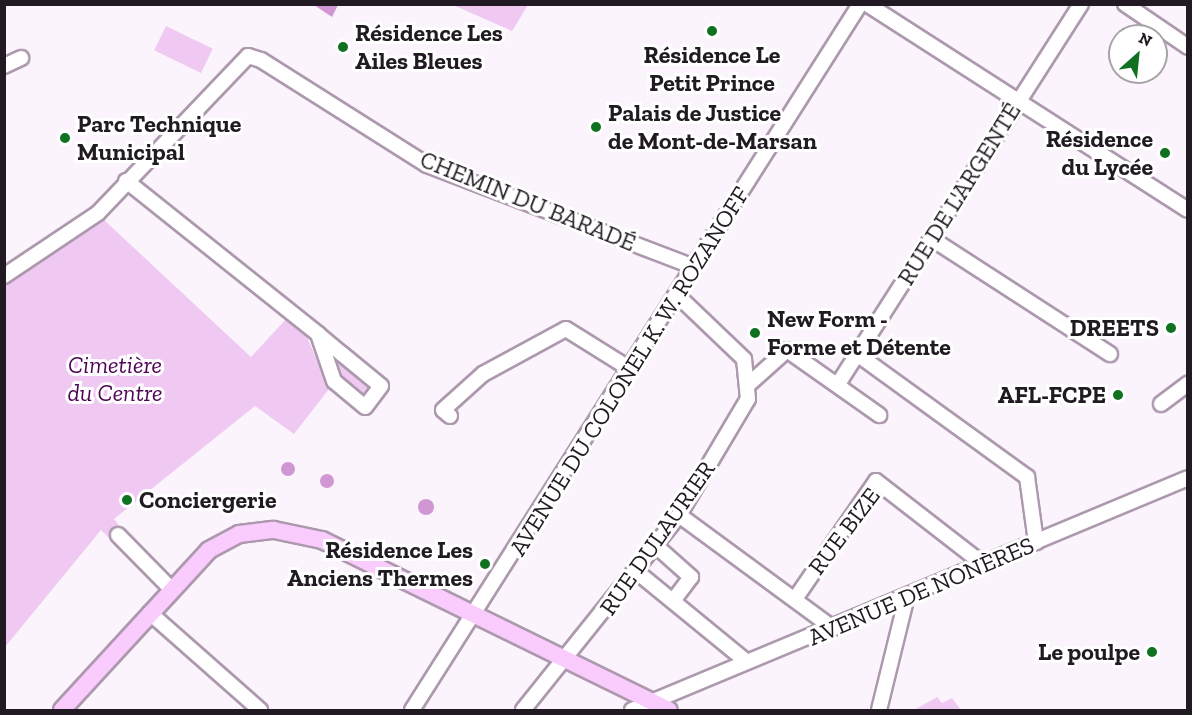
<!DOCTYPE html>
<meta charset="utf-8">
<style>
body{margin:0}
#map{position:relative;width:1192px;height:715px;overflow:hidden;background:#fcf4fd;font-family:"Zilla Slab",serif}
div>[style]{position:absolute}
.green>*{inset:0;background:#f0c9f2;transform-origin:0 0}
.water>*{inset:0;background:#d196d4}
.round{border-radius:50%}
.roads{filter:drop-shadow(2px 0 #ad99ae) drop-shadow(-2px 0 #ad99ae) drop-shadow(0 2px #ad99ae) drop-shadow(0 -2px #ad99ae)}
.minor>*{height:14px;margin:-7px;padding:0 7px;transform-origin:7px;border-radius:7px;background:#fff}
.major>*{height:16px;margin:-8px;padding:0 8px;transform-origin:8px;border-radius:8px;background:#facbfd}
.dots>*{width:16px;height:16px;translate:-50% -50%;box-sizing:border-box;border:3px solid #fff;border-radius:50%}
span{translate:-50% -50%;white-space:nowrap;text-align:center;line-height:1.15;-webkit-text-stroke:6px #fff;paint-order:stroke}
.poi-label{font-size:24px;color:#221a22;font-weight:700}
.left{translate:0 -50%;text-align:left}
.right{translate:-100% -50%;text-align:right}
.street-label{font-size:24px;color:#221a22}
.park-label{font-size:24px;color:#4f0354;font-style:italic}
.frame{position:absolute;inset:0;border:6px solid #221a22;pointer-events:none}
.north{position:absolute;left:1108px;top:24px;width:60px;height:60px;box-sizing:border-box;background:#fff;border:2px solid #a7a3a7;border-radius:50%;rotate:27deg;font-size:16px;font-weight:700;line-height:24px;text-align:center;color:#221a22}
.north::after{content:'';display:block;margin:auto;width:21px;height:27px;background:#107120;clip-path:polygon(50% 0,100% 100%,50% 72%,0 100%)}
</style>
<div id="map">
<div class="green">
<i style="clip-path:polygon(453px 5px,528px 5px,512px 31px)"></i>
<i style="left:166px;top:26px;width:52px;height:27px;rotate:26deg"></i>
<i style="clip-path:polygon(103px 219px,251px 357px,287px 318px,305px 332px,329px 389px,294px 434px,255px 406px,114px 519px,123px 530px,112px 541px,101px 530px,5px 647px,5px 284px)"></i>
<i style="clip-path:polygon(327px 348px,374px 385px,363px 399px,336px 379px)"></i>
<i style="clip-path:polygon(937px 697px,942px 703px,952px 698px,961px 710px,914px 710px)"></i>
</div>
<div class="water">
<i style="clip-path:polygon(314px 5px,336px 4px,338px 5px,332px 17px)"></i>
<i class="round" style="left:281px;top:462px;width:14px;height:14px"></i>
<i class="round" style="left:320px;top:474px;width:14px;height:14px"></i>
<i class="round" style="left:418px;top:499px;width:16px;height:16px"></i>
</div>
<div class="roads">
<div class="minor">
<i style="left:867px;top:4px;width:381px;rotate:32.7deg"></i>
<i style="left:1125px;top:4px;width:76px;rotate:34.3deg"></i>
<i style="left:4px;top:66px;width:19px;rotate:-25deg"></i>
<i style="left:126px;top:181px;width:10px;rotate:37deg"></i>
<i style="left:134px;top:187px;width:236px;rotate:38.6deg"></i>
<i style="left:318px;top:334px;width:31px;rotate:40deg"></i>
<i style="left:342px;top:354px;width:50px;rotate:39.4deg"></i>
<i style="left:381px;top:386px;width:26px;rotate:127deg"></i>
<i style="left:365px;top:407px;width:40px;rotate:-140deg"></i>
<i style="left:334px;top:381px;width:50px;rotate:-108.8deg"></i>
<i style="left:932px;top:239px;width:212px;rotate:32.9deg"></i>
<i style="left:4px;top:276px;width:113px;rotate:-33.8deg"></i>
<i style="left:98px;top:213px;width:217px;rotate:-46.3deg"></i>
<i style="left:248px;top:56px;width:14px;rotate:17deg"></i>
<i style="left:261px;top:60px;width:196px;rotate:32.3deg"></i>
<i style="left:427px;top:165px;width:286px;rotate:20.9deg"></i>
<i style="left:857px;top:354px;width:210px;rotate:35.9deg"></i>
<i style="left:1027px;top:477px;width:66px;rotate:82.1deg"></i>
<i style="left:749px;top:384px;width:51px;rotate:-41.8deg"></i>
<i style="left:787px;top:350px;width:113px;rotate:35.2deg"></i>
<i style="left:838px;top:384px;width:451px;rotate:-57.4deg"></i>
<i style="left:1161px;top:404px;width:34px;rotate:-37deg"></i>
<i style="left:450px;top:416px;width:9px;rotate:-139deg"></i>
<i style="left:443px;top:410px;width:54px;rotate:-42deg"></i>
<i style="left:483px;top:374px;width:94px;rotate:-28.5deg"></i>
<i style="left:566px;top:329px;width:75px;rotate:32deg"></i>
<i style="left:679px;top:515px;width:191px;rotate:36.3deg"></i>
<i style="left:118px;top:535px;width:76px;rotate:45.5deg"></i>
<i style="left:656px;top:546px;width:47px;rotate:41.5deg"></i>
<i style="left:691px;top:577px;width:30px;rotate:127deg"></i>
<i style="left:637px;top:572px;width:142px;rotate:39.3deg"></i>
<i style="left:795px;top:599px;width:143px;rotate:-55.5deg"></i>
<i style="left:876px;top:481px;width:135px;rotate:37.8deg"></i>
<i style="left:150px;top:613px;width:147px;rotate:41.4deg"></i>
<i style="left:412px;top:710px;width:836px;rotate:-57.6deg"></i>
<i style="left:523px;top:710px;width:250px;rotate:-51.3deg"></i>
<i style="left:679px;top:515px;width:135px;rotate:-59.3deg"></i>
<i style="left:748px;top:399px;width:40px;rotate:-95.7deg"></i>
<i style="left:744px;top:359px;width:93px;rotate:-136.3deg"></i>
<i style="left:632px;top:710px;width:602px;rotate:-22.65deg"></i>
<i style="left:879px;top:710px;width:117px;rotate:-76.2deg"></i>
</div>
<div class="major">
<i style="left:62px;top:710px;width:217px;rotate:-47.4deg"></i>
<i style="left:209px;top:550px;width:34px;rotate:-28deg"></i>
<i style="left:239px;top:534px;width:35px;rotate:-7deg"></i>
<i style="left:274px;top:530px;width:49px;rotate:11.8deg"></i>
<i style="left:322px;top:540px;width:386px;rotate:26.1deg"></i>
</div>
</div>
<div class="dots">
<i style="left:712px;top:31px;background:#107120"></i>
<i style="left:343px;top:47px;background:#107120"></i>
<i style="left:596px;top:127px;background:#107120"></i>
<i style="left:65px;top:138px;background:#107120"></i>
<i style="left:1165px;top:153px;background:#107120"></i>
<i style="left:1171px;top:328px;background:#107120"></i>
<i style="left:755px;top:333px;background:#107120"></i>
<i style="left:1118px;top:395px;background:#107120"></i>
<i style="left:127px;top:500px;background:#107120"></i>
<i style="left:485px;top:564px;background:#107120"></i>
<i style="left:1152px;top:652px;background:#107120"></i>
</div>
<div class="poi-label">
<span class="left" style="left:355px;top:47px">Résidence Les<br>Ailes Bleues</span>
<span style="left:712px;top:69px">Résidence Le<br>Petit Prince</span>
<span class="left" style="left:608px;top:127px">Palais de Justice<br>de Mont-de-Marsan</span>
<span class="left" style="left:77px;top:138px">Parc Technique<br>Municipal</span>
<span class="right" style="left:1153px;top:153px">Résidence<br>du Lycée</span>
<span class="left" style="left:767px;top:333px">New Form -<br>Forme et Détente</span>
<span class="right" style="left:1159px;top:328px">DREETS</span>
<span class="right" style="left:1106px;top:395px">AFL-FCPE</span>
<span class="left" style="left:139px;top:500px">Conciergerie</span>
<span class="right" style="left:473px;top:564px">Résidence Les<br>Anciens Thermes</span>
<span class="right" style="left:1140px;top:652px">Le poulpe</span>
</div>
<div class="street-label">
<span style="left:959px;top:194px;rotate:-58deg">RUE DE L'ARGENTÉ</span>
<span style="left:528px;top:201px;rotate:22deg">CHEMIN DU BARADÉ</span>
<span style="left:629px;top:371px;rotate:-58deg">AVENUE DU COLONEL K. W. ROZANOFF</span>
<span style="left:844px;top:531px;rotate:-53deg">RUE BIZE</span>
<span style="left:657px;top:538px;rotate:-55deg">RUE DULAURIER</span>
<span style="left:921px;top:591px;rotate:-23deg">AVENUE DE NONÈRES</span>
</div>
<div class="park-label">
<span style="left:115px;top:379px">Cimetière<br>du Centre</span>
</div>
<div class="frame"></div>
<div class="north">N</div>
</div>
